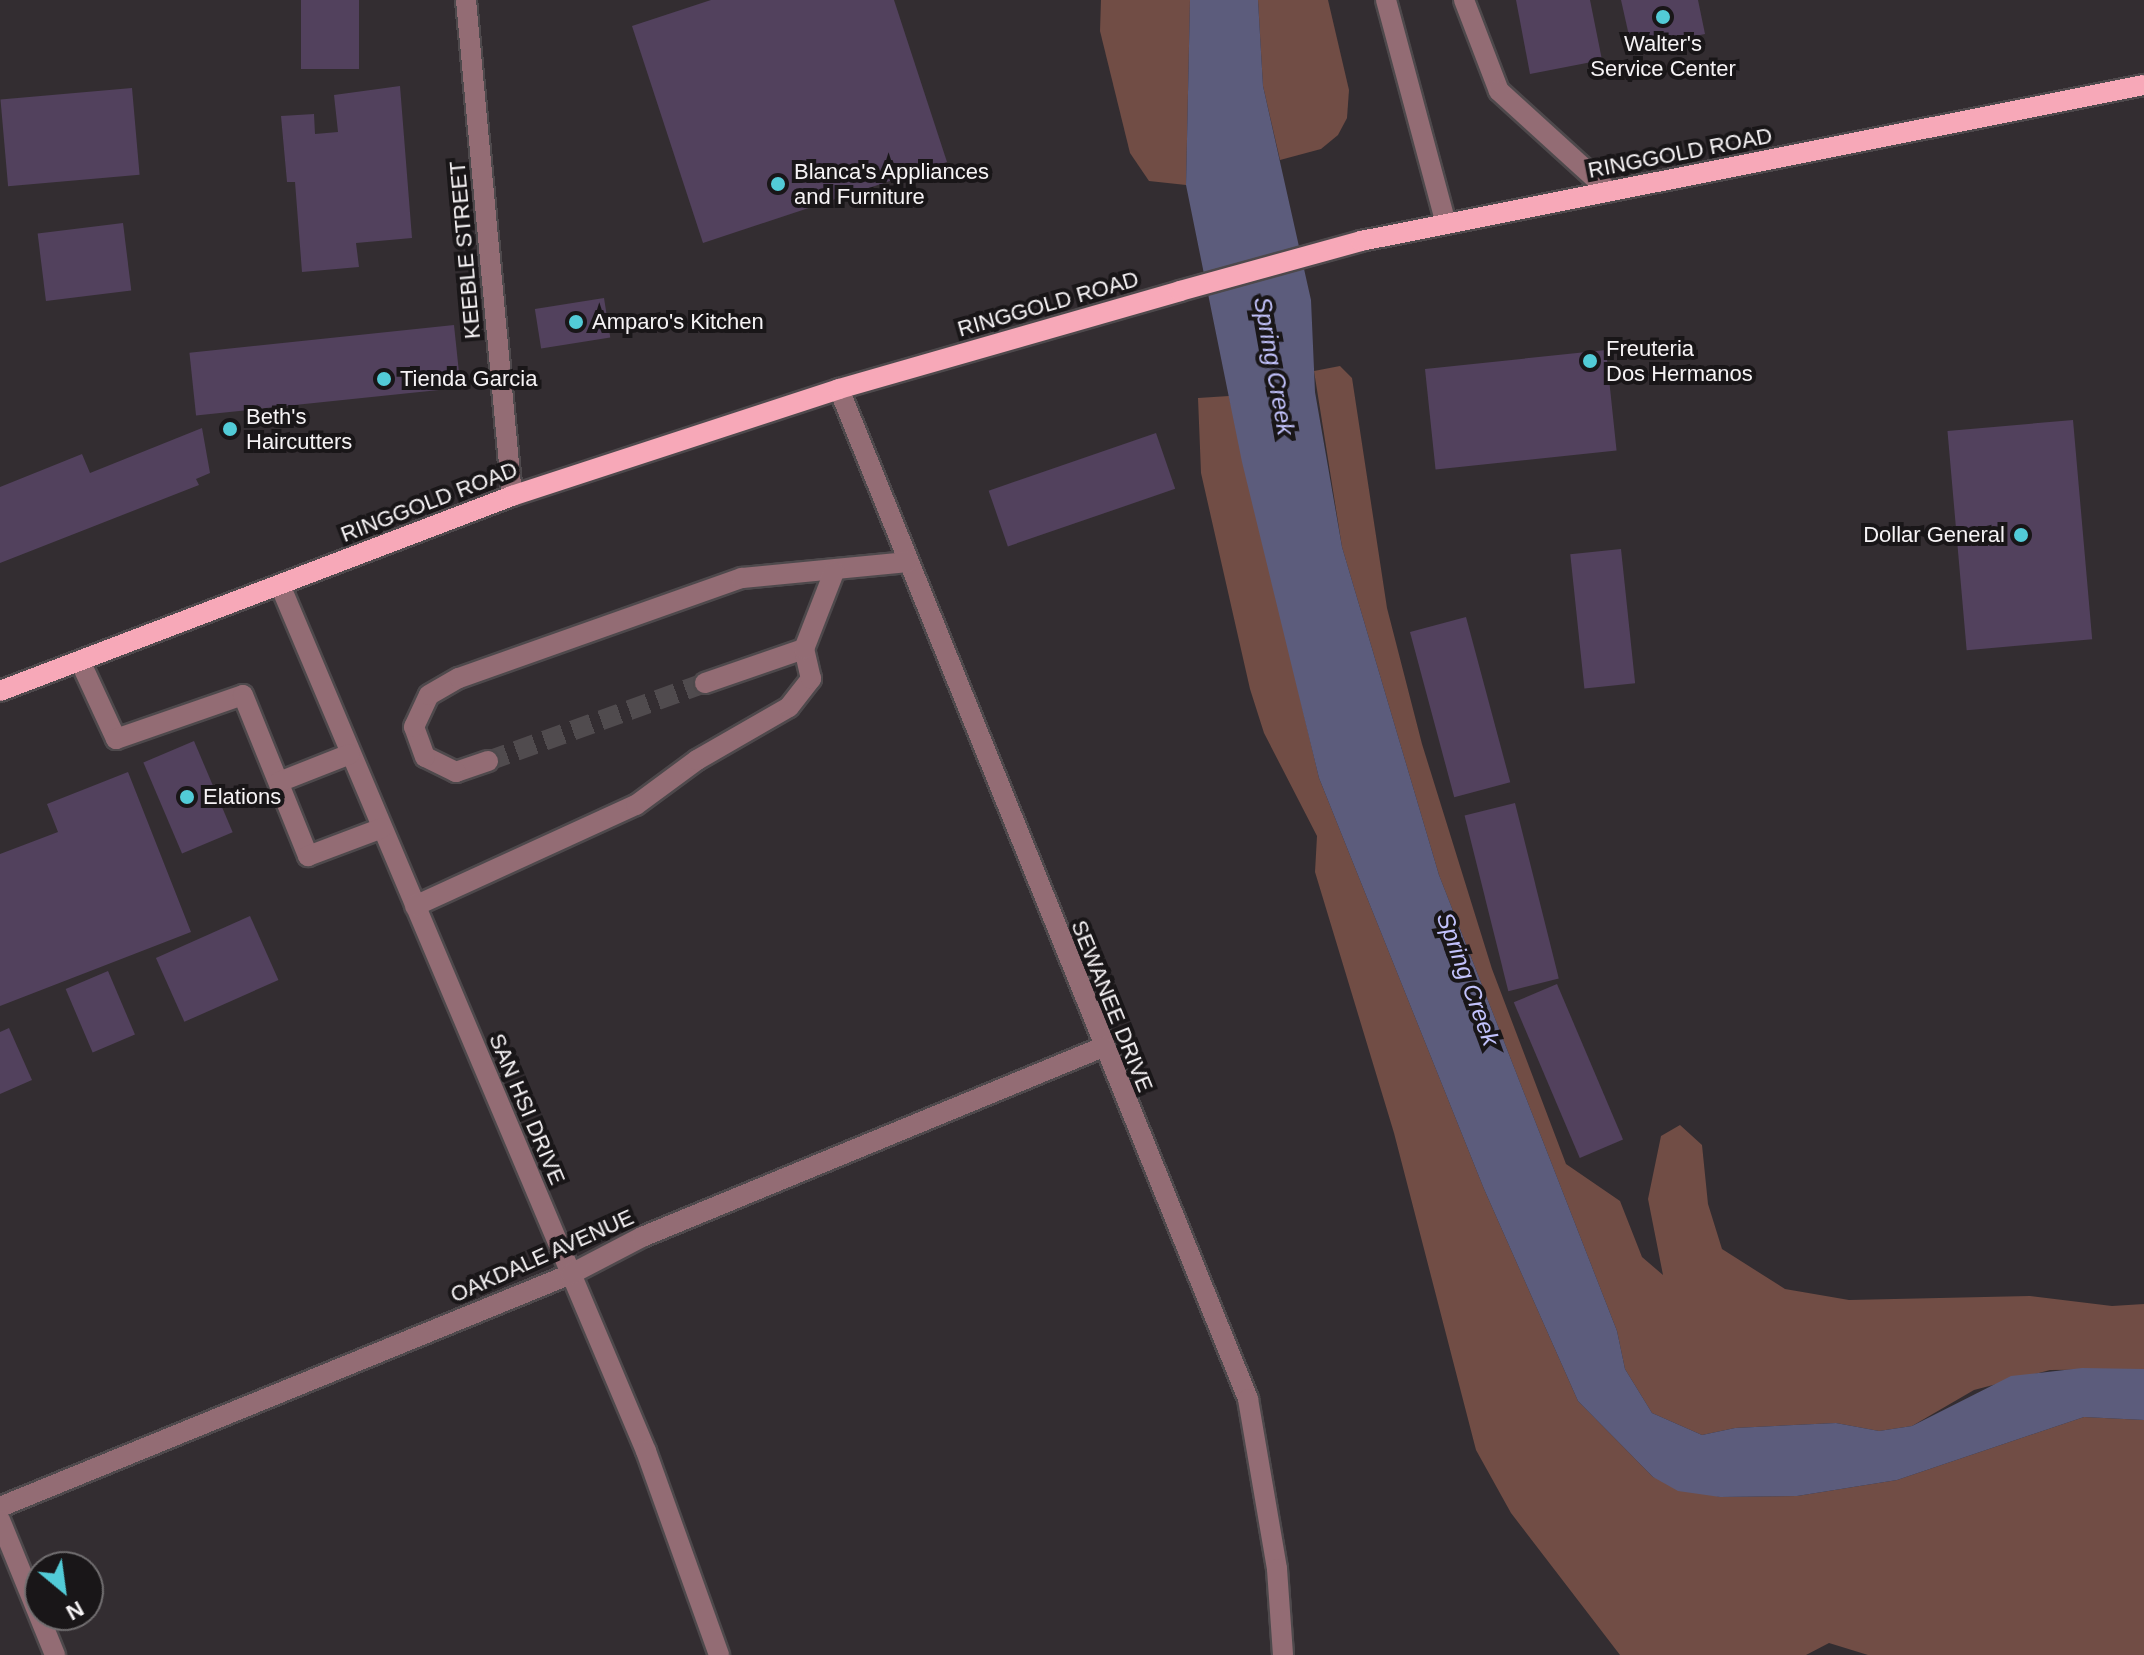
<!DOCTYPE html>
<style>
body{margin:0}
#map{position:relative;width:2144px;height:1655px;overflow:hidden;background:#332d31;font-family:Helvetica,sans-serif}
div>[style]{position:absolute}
.forest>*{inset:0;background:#714d45}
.water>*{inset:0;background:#5c5c7c}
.building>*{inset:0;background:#52415d;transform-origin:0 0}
.minor-tunnel>*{height:20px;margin-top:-10px;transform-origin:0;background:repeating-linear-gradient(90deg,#504b4e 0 20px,transparent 0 30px)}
.roads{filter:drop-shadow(2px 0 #4e494c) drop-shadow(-2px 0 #4e494c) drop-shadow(0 2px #4e494c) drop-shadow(0 -2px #4e494c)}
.minor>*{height:20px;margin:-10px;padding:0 10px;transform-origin:10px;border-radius:10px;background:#936c74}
.major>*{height:20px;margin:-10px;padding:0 10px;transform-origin:10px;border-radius:10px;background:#f7a8b8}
.dots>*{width:22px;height:22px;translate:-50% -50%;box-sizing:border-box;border:4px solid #191618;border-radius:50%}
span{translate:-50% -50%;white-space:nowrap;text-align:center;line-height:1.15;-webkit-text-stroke:8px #191618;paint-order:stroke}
.poi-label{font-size:22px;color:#f6f3f5}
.left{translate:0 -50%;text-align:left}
.right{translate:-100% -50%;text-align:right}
.street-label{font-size:22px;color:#f6f3f5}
.water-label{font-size:24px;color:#c2c2fc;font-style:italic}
.north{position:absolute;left:24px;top:1551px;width:80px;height:80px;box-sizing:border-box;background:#191618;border:2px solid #716e70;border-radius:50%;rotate:151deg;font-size:22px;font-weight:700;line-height:32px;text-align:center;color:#f6f3f5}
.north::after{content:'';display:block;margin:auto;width:28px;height:36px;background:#52cbd7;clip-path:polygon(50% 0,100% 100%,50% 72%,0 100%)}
</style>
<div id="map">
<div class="forest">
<i style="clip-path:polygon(1101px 0,1190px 0,1186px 185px,1149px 181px,1130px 153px,1100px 31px)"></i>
<i style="clip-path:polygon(1258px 0,1328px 0,1349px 90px,1347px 118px,1338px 135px,1321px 149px,1280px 160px,1263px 86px)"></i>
<i style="clip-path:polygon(1340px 366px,1352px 378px,1387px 608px,1422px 744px,1492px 969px,1566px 1164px,1620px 1201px,1642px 1257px,1663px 1275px,1648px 1199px,1661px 1136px,1680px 1125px,1702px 1145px,1708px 1204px,1722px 1249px,1785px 1289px,1849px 1300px,2030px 1296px,2112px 1306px,2144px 1304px,2144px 1369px,2050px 1370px,1974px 1390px,1912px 1426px,1879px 1431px,1836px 1423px,1735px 1428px,1702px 1435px,1652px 1413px,1625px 1369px,1617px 1331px,1439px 875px,1342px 547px,1314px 371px)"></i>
<i style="clip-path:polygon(1229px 396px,1319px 778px,1484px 1189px,1578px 1401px,1653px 1477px,1720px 1497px,1797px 1496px,1897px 1480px,2084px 1417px,2144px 1420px,2144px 1655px,1868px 1655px,1829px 1643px,1806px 1655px,1620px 1655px,1511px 1513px,1476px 1450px,1394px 1133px,1315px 872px,1317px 836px,1264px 733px,1250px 689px,1201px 473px,1198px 398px)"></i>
</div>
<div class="water">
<i style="clip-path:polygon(1190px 0,1258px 0,1263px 86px,1311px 300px,1315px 392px,1342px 547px,1439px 875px,1617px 1331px,1625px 1369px,1652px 1413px,1702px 1435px,1735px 1428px,1836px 1423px,1879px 1431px,1912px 1426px,2011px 1376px,2082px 1368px,2144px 1369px,2144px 1420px,2084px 1417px,1897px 1480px,1797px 1496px,1720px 1497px,1678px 1491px,1653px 1477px,1578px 1401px,1484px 1189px,1319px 778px,1242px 462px,1186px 185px)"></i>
</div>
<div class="building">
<i style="left:301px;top:0;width:58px;height:69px"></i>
<i style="clip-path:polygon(711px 0,894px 0,947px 162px,703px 243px,632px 26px)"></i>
<i style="clip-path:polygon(1516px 0,1590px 0,1602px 60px,1530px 74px)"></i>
<i style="clip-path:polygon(1621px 0,1698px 0,1705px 34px,1632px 49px)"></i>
<i style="clip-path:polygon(400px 86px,412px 238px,356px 243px,359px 267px,302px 272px,295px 182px,287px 182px,281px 116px,314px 114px,315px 134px,338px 132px,334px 95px)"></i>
<i style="left:132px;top:88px;width:87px;height:132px;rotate:85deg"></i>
<i style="left:123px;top:223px;width:68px;height:86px;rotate:83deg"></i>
<i style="left:604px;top:298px;width:40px;height:70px;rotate:81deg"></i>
<i style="left:454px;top:325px;width:63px;height:266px;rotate:84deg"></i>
<i style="left:1606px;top:350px;width:101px;height:182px;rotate:84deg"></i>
<i style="left:2073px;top:420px;width:220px;height:126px;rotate:85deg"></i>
<i style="clip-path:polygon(202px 428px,210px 473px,196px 479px,199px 485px,0 563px,0 487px,82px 454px,90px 473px)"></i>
<i style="left:1156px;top:433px;width:59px;height:177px;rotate:71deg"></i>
<i style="left:1621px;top:549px;width:135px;height:51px;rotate:84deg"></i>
<i style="left:1466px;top:617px;width:171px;height:58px;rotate:75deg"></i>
<i style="left:194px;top:741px;width:99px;height:55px;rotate:67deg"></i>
<i style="clip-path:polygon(128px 772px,191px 932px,0 1006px,0 854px,58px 832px,47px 804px)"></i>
<i style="left:1515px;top:803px;width:181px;height:52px;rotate:76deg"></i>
<i style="left:250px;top:916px;width:70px;height:103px;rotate:66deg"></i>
<i style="left:108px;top:971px;width:69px;height:46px;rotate:67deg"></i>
<i style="left:1557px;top:984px;width:169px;height:47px;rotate:67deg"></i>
<i style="clip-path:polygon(9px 1028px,32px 1080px,0 1094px,0 1032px)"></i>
</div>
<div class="minor-tunnel">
<i style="left:488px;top:761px;width:231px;rotate:-19.8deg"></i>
</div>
<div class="roads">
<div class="minor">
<i style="left:466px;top:0;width:498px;rotate:84.7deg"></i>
<i style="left:1386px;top:0;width:232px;rotate:75deg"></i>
<i style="left:1464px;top:0;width:97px;rotate:69deg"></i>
<i style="left:1499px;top:91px;width:149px;rotate:42.3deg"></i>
<i style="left:839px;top:389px;width:1090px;rotate:67.95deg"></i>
<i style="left:1248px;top:1399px;width:172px;rotate:80.3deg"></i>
<i style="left:1277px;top:1569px;width:86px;rotate:86deg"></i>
<i style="left:280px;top:585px;width:940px;rotate:67.09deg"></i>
<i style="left:646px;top:1451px;width:217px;rotate:70.3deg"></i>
<i style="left:80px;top:661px;width:86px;rotate:65.2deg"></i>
<i style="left:116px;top:739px;width:134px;rotate:-19.1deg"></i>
<i style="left:243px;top:695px;width:174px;rotate:68deg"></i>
<i style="left:308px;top:856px;width:79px;rotate:-20.7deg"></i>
<i style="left:705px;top:683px;width:105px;rotate:-19deg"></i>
<i style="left:488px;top:761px;width:34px;rotate:161deg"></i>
<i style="left:456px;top:772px;width:34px;rotate:-154deg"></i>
<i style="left:425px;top:757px;width:32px;rotate:-110deg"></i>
<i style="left:414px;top:727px;width:35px;rotate:-65deg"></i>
<i style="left:429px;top:695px;width:34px;rotate:-30deg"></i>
<i style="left:459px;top:678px;width:300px;rotate:-19.5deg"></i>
<i style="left:742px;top:578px;width:167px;rotate:-5.5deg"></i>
<i style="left:279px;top:782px;width:76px;rotate:-21.5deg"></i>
<i style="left:415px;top:906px;width:243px;rotate:-24.6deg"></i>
<i style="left:636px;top:805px;width:76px;rotate:-36.4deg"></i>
<i style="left:697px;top:760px;width:106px;rotate:-29.9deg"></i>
<i style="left:789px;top:707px;width:36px;rotate:-52deg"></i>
<i style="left:811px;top:679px;width:31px;rotate:-103deg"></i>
<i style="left:804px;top:649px;width:83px;rotate:-68.7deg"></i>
<i style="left:0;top:1507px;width:617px;rotate:-22.2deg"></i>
<i style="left:571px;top:1274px;width:80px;rotate:-27.5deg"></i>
<i style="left:642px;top:1237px;width:499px;rotate:-22.4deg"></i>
<i style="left:0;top:1520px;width:146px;rotate:67.8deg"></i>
</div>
<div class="major">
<i style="left:0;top:691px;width:548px;rotate:-20.85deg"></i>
<i style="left:512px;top:496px;width:344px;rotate:-18.1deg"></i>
<i style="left:839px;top:389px;width:355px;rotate:-16deg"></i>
<i style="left:1180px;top:291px;width:188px;rotate:-15.4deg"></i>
<i style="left:1361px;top:241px;width:798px;rotate:-11.27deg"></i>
</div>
</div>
<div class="dots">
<i style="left:1663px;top:17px;background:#52cbd7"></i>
<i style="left:778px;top:184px;background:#52cbd7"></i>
<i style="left:576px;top:322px;background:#52cbd7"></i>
<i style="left:1590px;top:361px;background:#52cbd7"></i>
<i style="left:384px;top:379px;background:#52cbd7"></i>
<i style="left:230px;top:429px;background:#52cbd7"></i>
<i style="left:2021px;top:535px;background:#52cbd7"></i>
<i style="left:187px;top:797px;background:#52cbd7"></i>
</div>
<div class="poi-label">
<span style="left:1663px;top:56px">Walter's<br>Service Center</span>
<span class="left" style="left:794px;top:184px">Blanca's Appliances<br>and Furniture</span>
<span class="left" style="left:592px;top:322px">Amparo's Kitchen</span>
<span class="left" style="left:1606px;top:361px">Freuteria<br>Dos Hermanos</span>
<span class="left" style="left:400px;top:379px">Tienda Garcia</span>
<span class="left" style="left:246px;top:429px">Beth's<br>Haircutters</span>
<span class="right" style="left:2005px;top:535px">Dollar General</span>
<span class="left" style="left:203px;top:797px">Elations</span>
</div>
<div class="street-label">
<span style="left:1680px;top:153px;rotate:-11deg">RINGGOLD ROAD</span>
<span style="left:465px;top:250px;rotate:-95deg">KEEBLE STREET</span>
<span style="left:1048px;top:304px;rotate:-16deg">RINGGOLD ROAD</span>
<span style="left:429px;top:502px;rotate:-21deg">RINGGOLD ROAD</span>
<span style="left:1112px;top:1006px;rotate:68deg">SEWANEE DRIVE</span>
<span style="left:527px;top:1109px;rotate:67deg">SAN HSI DRIVE</span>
<span style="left:542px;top:1256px;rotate:-24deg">OAKDALE AVENUE</span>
</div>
<div class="water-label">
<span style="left:1274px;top:366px;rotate:80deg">Spring Creek</span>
<span style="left:1468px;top:979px;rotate:70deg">Spring Creek</span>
</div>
<div class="north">N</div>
</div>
